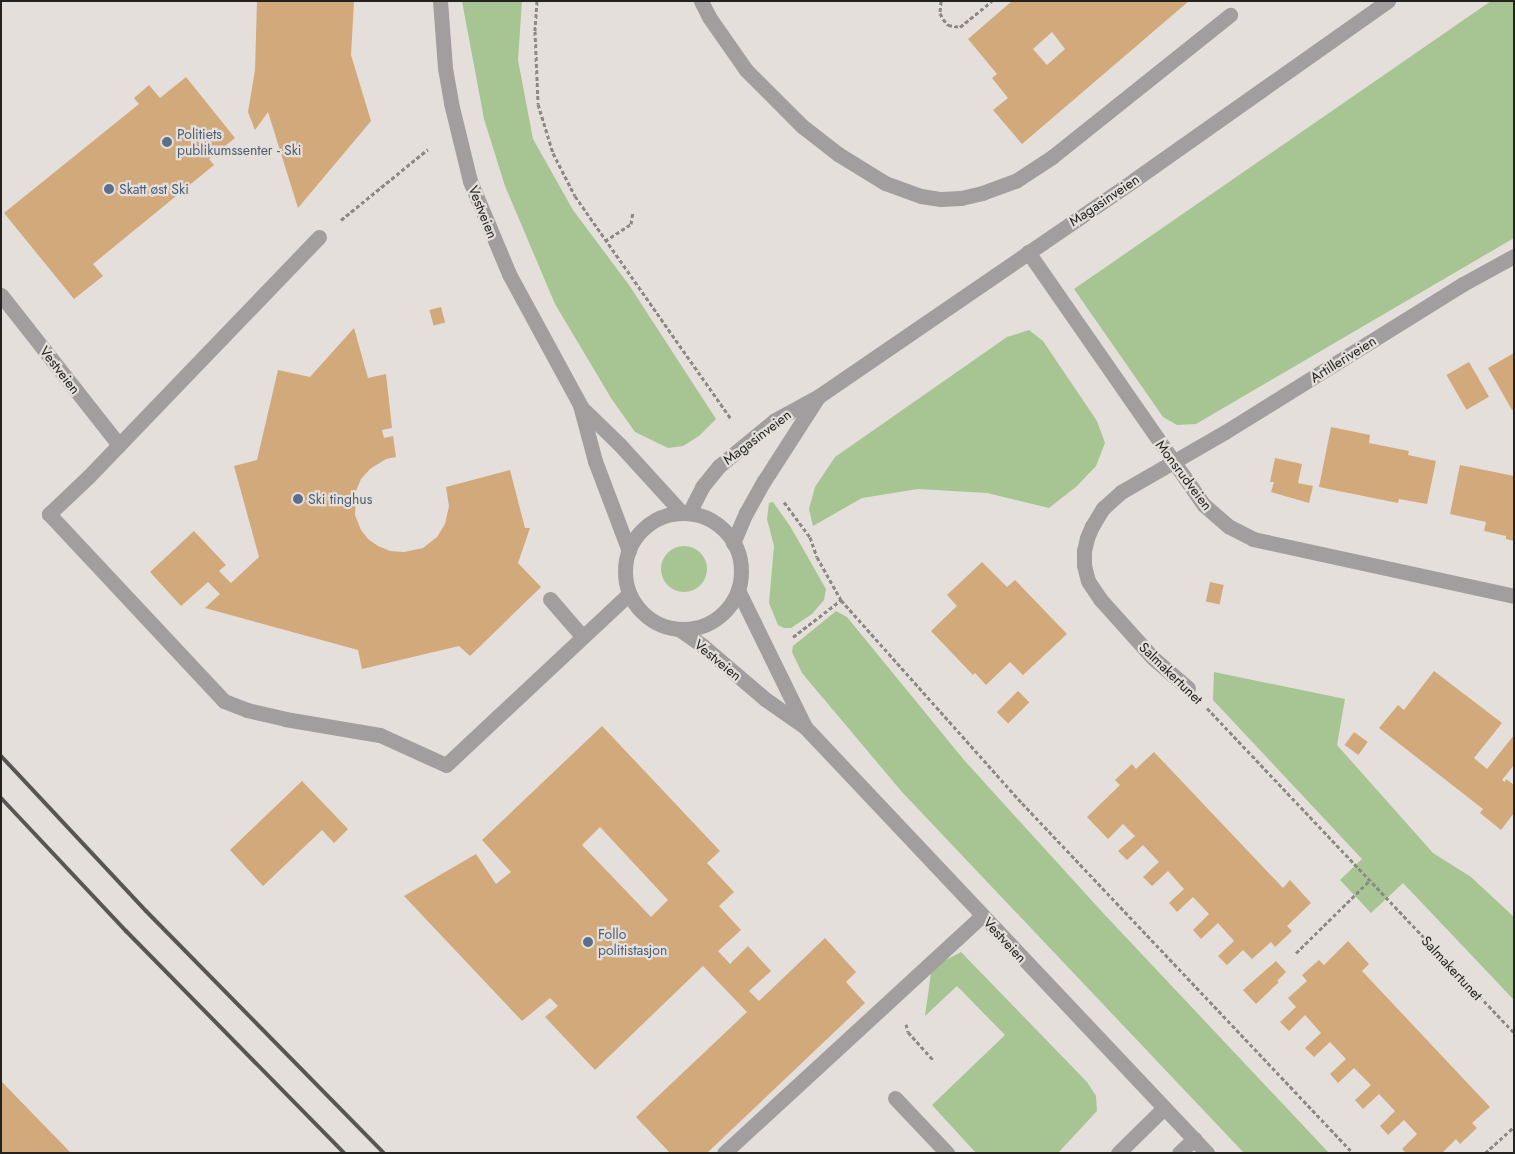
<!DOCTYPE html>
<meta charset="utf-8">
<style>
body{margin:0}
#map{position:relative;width:1515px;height:1154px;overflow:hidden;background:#e4dfda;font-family:Jost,sans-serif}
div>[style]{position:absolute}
.green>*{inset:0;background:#a7c592}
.round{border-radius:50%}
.building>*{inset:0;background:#d2a97a;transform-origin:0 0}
.path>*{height:3px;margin-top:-1.5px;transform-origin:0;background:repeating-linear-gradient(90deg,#8c8985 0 4px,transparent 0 6.5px)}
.service>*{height:15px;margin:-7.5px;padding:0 7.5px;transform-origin:7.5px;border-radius:7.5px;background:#a29e9f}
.minor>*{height:15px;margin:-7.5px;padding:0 7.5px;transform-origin:7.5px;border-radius:7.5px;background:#a29e9f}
.tertiary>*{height:15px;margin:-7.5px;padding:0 7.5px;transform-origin:7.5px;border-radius:7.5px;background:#a29e9f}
.tertiary>.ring{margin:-7.5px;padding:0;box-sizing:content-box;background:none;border:15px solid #a29e9f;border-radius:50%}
.rail>*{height:4px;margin:-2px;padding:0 2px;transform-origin:2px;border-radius:2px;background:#585653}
.dots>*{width:14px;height:14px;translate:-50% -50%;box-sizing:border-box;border:2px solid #e4dfda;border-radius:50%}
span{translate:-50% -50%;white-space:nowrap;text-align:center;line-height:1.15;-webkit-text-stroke:4.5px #e4dfda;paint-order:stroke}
.service-label{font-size:14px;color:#4e5e75}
.left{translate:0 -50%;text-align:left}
.street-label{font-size:14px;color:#232220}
.frame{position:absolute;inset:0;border:2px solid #232220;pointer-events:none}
</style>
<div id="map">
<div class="green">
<i style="clip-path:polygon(462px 1px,522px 1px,518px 60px,533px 139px,573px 210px,629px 285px,716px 419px,699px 436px,683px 446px,668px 448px,635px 432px,611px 398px,555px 304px,505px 186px,484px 119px)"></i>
<i style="clip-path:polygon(1491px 1px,1514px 1px,1514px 238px,1196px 424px,1177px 425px,1163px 417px,1074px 289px)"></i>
<i style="clip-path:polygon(1029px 330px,1043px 341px,1097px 421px,1105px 443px,1096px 466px,1077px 486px,1049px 508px,987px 493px,918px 489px,862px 498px,813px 526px,809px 509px,815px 487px,835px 457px,1007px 337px)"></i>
<i style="clip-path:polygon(773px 502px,790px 526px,826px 589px,824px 600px,812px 614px,791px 628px,784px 628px,778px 625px,769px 603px,774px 546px,767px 519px,769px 503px)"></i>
<i class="round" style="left:661px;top:546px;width:46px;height:46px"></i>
<i style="clip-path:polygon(836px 611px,847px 617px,964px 760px,1104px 914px,1329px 1153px,1244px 1153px,902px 792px,802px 673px,792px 652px,793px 646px)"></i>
<i style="clip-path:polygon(1214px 672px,1345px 699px,1337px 745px,1433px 853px,1471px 877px,1514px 917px,1514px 1000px,1403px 883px,1371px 913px,1340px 880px,1362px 859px,1213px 700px)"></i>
<i style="clip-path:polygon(961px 952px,1087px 1082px,1096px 1096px,1097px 1111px,1058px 1153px,976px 1153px,932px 1105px,1005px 1035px,957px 986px,925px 1016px,931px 973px,944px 961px)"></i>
</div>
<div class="building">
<i style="clip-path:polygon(257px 1px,354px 1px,351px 55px,371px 121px,298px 208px,268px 112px,255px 130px,248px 112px,255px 70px)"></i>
<i style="clip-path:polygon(evenodd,1012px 1px,1189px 1px,1022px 144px,993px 110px,1008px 98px,992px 78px,997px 74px,968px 39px,1012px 1px,1052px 32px,1065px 49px,1047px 65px,1033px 49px,1052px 32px)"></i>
<i style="clip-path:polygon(186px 77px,235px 138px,209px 159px,214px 165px,93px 264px,103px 276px,74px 299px,4px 213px,139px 104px,134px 98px,149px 85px,160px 98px)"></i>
<i style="left:441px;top:307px;width:16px;height:12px;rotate:75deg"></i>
<i style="clip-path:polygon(354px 328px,368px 378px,386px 374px,392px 428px,382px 430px,384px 438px,393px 436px,396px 457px,386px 459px,370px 469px,361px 479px,356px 491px,355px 515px,361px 530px,368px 539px,378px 546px,390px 551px,404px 552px,423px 548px,437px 537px,445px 524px,449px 506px,446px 487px,510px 470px,525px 528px,530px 528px,518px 563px,541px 587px,470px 656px,459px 646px,362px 669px,358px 650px,205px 608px,220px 594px,208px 582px,181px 606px,150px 572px,194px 531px,226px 565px,219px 571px,231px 583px,259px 557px,234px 466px,257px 460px,278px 370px,310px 377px)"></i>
<i style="clip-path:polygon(1514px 353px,1514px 409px,1512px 410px,1488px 368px)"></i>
<i style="left:1469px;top:362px;width:40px;height:26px;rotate:60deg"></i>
<i style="clip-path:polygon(1331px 427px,1370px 435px,1369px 443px,1409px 451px,1408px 455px,1436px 461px,1427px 504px,1399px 499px,1398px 503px,1319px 487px)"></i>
<i style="clip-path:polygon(1275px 458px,1302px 464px,1298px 483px,1313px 486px,1309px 503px,1271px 492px,1274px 482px,1270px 482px)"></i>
<i style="clip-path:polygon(1460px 465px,1514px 476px,1514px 541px,1506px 539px,1506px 536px,1484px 531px,1486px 522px,1450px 514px)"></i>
<i style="clip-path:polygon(982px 562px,1007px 587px,1015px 580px,1067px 634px,1023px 675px,1010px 662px,986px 685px,975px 673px,973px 675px,931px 631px,957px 606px,947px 595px)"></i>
<i style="left:1210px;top:582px;width:14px;height:20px;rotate:12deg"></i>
<i style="clip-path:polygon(1434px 671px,1502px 723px,1474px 758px,1487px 769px,1514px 735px,1514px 765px,1502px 780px,1505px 782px,1506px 779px,1514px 785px,1514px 813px,1501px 830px,1480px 813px,1483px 809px,1379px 728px,1398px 705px,1404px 710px)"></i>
<i style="left:1018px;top:691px;width:16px;height:30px;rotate:45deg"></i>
<i style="clip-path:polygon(evenodd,602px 726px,720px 851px,707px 863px,734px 892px,719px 906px,741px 930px,718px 951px,730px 964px,748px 946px,771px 971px,749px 991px,759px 1001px,825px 938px,856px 972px,846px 982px,865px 1003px,707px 1153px,670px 1153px,636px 1117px,747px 1012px,703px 966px,595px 1070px,545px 1017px,558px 1006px,550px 998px,522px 1021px,404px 896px,476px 854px,496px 884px,511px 872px,482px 840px,602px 726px,600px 827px,668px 900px,651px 917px,582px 845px,600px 827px)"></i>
<i style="left:1354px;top:732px;width:17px;height:16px;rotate:36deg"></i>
<i style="clip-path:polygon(1154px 752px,1283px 888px,1290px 880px,1311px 903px,1287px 926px,1292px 931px,1275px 947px,1271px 942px,1252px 959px,1243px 950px,1227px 965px,1218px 956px,1234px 941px,1218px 923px,1201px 939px,1193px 930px,1209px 914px,1193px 897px,1177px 912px,1169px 903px,1184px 889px,1168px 871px,1152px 886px,1143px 877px,1159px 862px,1143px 845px,1127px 860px,1118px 851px,1135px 836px,1123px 824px,1108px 839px,1087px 817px,1120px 785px,1115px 780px,1132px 764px,1136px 769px)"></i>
<i style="clip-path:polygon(302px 781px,348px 829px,334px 843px,322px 830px,263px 886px,230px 850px)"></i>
<i style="clip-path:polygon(1348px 941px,1369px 964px,1362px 971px,1490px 1107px,1472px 1123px,1477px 1128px,1460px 1144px,1456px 1139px,1442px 1153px,1406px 1153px,1402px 1149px,1417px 1134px,1404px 1120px,1388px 1135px,1380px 1126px,1395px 1111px,1379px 1094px,1363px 1109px,1355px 1100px,1371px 1085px,1354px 1068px,1338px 1083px,1330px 1074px,1346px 1059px,1330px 1042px,1314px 1057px,1305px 1048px,1321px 1033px,1305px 1015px,1289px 1031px,1280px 1022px,1296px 1007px,1288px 998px,1307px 981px,1302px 975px,1319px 960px,1324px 965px)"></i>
<i style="clip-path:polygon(1276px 961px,1286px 972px,1277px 981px,1279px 982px,1256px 1004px,1243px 990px)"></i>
<i style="clip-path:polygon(1px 1081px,71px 1153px,1px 1153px)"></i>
</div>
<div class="path">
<i style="left:537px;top:1px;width:30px;rotate:94deg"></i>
<i style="left:535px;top:31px;width:73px;rotate:87.6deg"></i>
<i style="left:538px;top:104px;width:51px;rotate:73deg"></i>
<i style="left:553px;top:153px;width:48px;rotate:62.9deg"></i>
<i style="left:575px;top:196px;width:272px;rotate:55deg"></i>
<i style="left:941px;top:1px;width:12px;rotate:95deg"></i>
<i style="left:940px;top:13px;width:7px;rotate:63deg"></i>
<i style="left:943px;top:19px;width:8px;rotate:50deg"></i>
<i style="left:948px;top:25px;width:12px;rotate:9deg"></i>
<i style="left:960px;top:27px;width:41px;rotate:-39.1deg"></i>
<i style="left:341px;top:220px;width:112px;rotate:-39.2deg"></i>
<i style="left:605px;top:241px;width:31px;rotate:-33deg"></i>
<i style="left:631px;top:224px;width:12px;rotate:-81deg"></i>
<i style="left:784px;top:502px;width:44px;rotate:53.4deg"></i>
<i style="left:810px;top:537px;width:21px;rotate:71deg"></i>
<i style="left:817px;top:557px;width:49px;rotate:60.8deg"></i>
<i style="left:841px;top:600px;width:272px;rotate:48.3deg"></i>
<i style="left:1022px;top:803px;width:482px;rotate:46.6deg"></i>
<i style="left:793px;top:637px;width:61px;rotate:-37.6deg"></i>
<i style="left:1207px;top:708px;width:447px;rotate:46.6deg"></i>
<i style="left:1296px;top:953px;width:104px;rotate:-44.6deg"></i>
<i style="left:906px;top:1024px;width:8px;rotate:76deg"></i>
<i style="left:908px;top:1032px;width:39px;rotate:48deg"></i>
<i style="left:1485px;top:1153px;width:39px;rotate:-42deg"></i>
</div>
<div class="service">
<i style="left:701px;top:1px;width:18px;rotate:63deg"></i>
<i style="left:709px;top:17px;width:65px;rotate:55.1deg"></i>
<i style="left:746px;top:70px;width:79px;rotate:45deg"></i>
<i style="left:802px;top:126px;width:46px;rotate:37.9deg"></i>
<i style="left:838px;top:154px;width:55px;rotate:31.7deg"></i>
<i style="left:885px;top:183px;width:38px;rotate:20deg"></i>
<i style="left:921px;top:196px;width:20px;rotate:9deg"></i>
<i style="left:941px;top:199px;width:20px;rotate:-3deg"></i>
<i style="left:961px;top:198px;width:22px;rotate:-13deg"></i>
<i style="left:982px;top:193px;width:37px;rotate:-20deg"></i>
<i style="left:1017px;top:180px;width:42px;rotate:-33.3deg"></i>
<i style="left:1052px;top:157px;width:228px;rotate:-38.6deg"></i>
<i style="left:319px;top:237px;width:333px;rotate:133.9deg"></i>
<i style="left:88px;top:477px;width:54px;rotate:136.5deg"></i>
<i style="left:49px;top:514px;width:256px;rotate:46.9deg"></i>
<i style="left:224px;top:701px;width:25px;rotate:21deg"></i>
<i style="left:247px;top:710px;width:39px;rotate:13deg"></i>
<i style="left:285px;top:719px;width:96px;rotate:9.6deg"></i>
<i style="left:380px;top:735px;width:72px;rotate:24.4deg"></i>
<i style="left:446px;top:765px;width:250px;rotate:-43.1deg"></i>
<i style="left:1px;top:295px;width:191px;rotate:51.8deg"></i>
<i style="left:1173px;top:462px;width:60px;rotate:150deg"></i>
<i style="left:1121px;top:492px;width:24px;rotate:138deg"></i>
<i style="left:1103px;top:508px;width:21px;rotate:121deg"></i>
<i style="left:1092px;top:526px;width:13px;rotate:113deg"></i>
<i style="left:1087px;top:538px;width:13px;rotate:103deg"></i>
<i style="left:1084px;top:551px;width:14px;rotate:90deg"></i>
<i style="left:1084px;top:565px;width:16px;rotate:76deg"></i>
<i style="left:1088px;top:581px;width:22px;rotate:56deg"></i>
<i style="left:1100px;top:599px;width:79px;rotate:48.1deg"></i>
<i style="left:1153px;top:658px;width:46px;rotate:40.6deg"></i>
<i style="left:550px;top:599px;width:49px;rotate:49.1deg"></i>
<i style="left:895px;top:1098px;width:76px;rotate:46.6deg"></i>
<i style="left:724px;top:1153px;width:350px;rotate:-42.6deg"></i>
<i style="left:1118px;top:1153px;width:64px;rotate:-44.4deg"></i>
<i style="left:1179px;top:1153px;width:21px;rotate:-43deg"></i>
</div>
<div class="minor">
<i style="left:1028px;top:252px;width:308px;rotate:55.2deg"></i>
<i style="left:1204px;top:505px;width:32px;rotate:41deg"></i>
<i style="left:1228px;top:526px;width:28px;rotate:27deg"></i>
<i style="left:1253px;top:539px;width:267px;rotate:12.3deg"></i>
<i style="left:1173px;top:462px;width:60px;rotate:-30deg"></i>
<i style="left:1225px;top:432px;width:280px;rotate:-31.9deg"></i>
<i style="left:1463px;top:284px;width:58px;rotate:-28.8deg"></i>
<i style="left:689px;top:513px;width:29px;rotate:-63deg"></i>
<i style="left:702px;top:487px;width:27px;rotate:-51deg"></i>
<i style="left:719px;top:466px;width:72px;rotate:-39.4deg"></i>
<i style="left:775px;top:420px;width:50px;rotate:-28.6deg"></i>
<i style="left:819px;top:396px;width:382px;rotate:-34.4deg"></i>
<i style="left:1134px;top:180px;width:311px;rotate:-35.2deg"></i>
<i style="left:733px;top:543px;width:33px;rotate:-67deg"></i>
<i style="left:746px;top:513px;width:37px;rotate:-61deg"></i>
<i style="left:764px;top:481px;width:100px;rotate:-57.3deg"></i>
</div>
<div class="tertiary">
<i style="left:440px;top:1px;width:67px;rotate:85.7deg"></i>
<i style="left:445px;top:68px;width:36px;rotate:80deg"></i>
<i style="left:451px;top:103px;width:80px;rotate:76.3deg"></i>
<i style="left:470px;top:181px;width:101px;rotate:67.2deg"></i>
<i style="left:509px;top:274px;width:149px;rotate:61.5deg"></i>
<i style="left:580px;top:405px;width:58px;rotate:75deg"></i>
<i style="left:595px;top:461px;width:96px;rotate:69.3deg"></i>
<i style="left:581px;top:407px;width:54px;rotate:44.3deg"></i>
<i style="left:620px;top:445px;width:92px;rotate:47.6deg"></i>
<i class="ring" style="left:625px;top:513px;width:101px;height:101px"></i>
<i style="left:738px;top:590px;width:150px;rotate:63.9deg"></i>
<i style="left:679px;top:629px;width:29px;rotate:35deg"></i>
<i style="left:703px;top:646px;width:82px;rotate:40.5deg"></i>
<i style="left:765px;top:699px;width:49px;rotate:35deg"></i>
<i style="left:805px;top:727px;width:586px;rotate:46.66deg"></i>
</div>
<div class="rail">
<i style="left:1px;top:756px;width:212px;rotate:46.9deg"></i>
<i style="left:146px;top:911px;width:339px;rotate:45.5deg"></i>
<i style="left:1px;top:798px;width:183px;rotate:46.8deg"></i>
<i style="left:126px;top:931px;width:311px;rotate:45.5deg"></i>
</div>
<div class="dots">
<i style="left:167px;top:142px;background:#5c6f8a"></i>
<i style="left:109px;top:189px;background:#5c6f8a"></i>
<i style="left:298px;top:499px;background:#5c6f8a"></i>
<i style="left:588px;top:942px;background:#5c6f8a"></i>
</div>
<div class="service-label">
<span class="left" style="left:177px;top:142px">Politiets<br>publikumssenter - Ski</span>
<span class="left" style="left:119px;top:189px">Skatt øst Ski</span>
<span class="left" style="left:308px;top:499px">Ski tinghus</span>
<span class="left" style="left:598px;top:942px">Follo<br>politistasjon</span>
</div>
<div class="street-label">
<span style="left:1104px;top:200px;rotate:-34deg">Magasinveien</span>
<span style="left:483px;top:212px;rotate:68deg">Vestveien</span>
<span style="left:1343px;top:359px;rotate:-32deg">Artilleriveien</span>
<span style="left:60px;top:370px;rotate:52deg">Vestveien</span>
<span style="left:757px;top:437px;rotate:-37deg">Magasinveien</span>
<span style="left:1184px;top:475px;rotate:53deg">Monsrudveien</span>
<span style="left:718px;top:660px;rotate:39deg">Vestveien</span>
<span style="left:1171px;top:673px;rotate:44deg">Salmakertunet</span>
<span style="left:1005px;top:940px;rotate:47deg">Vestveien</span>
<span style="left:1452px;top:968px;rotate:47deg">Salmakertunet</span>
</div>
<div class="frame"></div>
</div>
